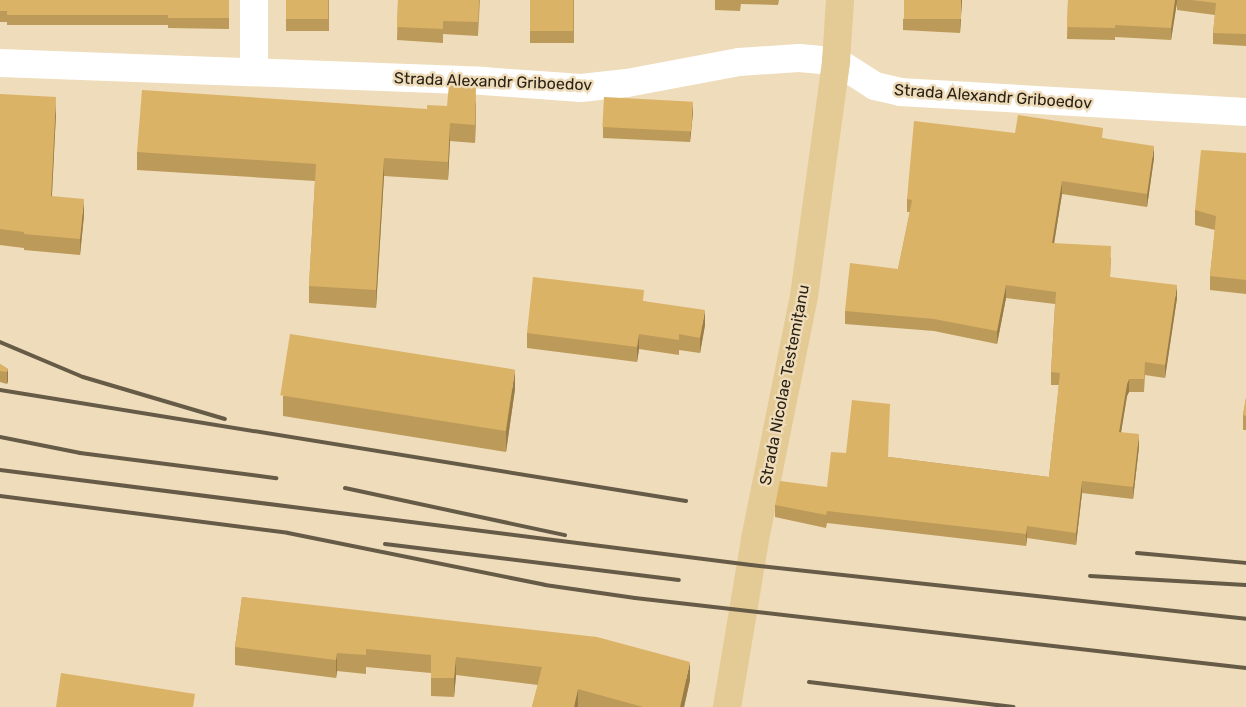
<!DOCTYPE html>
<meta charset="utf-8">
<style>
body{margin:0}
#map{position:relative;width:1246px;height:707px;overflow:hidden;background:#efdcba;font-family:Rubik,sans-serif}
div>[style]{position:absolute}
.street>*{height:28px;margin:-14px;padding:0 14px;transform-origin:14px;border-radius:14px;background:#fff}
.primary>*{height:28px;margin:-14px;padding:0 14px;transform-origin:14px;border-radius:14px;background:#e4ca94}
.rail>*{height:4px;margin:-2px;padding:0 2px;transform-origin:2px;border-radius:2px;background:#665b47}
.wall>*{inset:0;background:#bc9a59;transform-origin:0 0}
.shaded-wall>*{inset:0;background:#997d48}
.building>*{inset:0;background:#dbb367;transform-origin:0 0}
span{translate:-50% -50%;white-space:nowrap;text-align:center;line-height:1.15;-webkit-text-stroke:5px #efdcba;paint-order:stroke}
.street-label{font-size:16px;color:#292215}
</style>
<div id="map">
<div class="street">
<i style="left:254px;top:0;width:72px;rotate:90deg"></i>
<i style="left:0;top:63px;width:483px;rotate:2.1deg"></i>
<i style="left:483px;top:81px;width:98px;rotate:4.1deg"></i>
<i style="left:581px;top:88px;width:46px;rotate:-6.2deg"></i>
<i style="left:627px;top:83px;width:114px;rotate:-10.6deg"></i>
<i style="left:739px;top:62px;width:60px;rotate:-3.8deg"></i>
<i style="left:799px;top:58px;width:37px;rotate:5deg"></i>
<i style="left:836px;top:61px;width:46px;rotate:32.7deg"></i>
<i style="left:875px;top:86px;width:26px;rotate:13deg"></i>
<i style="left:900px;top:92px;width:347px;rotate:3.3deg"></i>
</div>
<div class="primary">
<i style="left:727px;top:707px;width:170px;rotate:-80.5deg"></i>
<i style="left:755px;top:539px;width:248px;rotate:-78.6deg"></i>
<i style="left:804px;top:296px;width:237px;rotate:-82.2deg"></i>
<i style="left:836px;top:61px;width:61px;rotate:-86.2deg"></i>
</div>
<div class="rail">
<i style="left:0;top:342px;width:90px;rotate:22.9deg"></i>
<i style="left:83px;top:377px;width:148px;rotate:16.5deg"></i>
<i style="left:0;top:390px;width:695px;rotate:9.19deg"></i>
<i style="left:0;top:437px;width:82px;rotate:11.3deg"></i>
<i style="left:80px;top:453px;width:198px;rotate:7.3deg"></i>
<i style="left:0;top:470px;width:757px;rotate:7.21deg"></i>
<i style="left:751px;top:565px;width:498px;rotate:6.2deg"></i>
<i style="left:345px;top:488px;width:225px;rotate:12.1deg"></i>
<i style="left:0;top:496px;width:290px;rotate:7.3deg"></i>
<i style="left:288px;top:533px;width:262px;rotate:11.4deg"></i>
<i style="left:545px;top:585px;width:91px;rotate:8.2deg"></i>
<i style="left:635px;top:598px;width:615px;rotate:6.54deg"></i>
<i style="left:385px;top:544px;width:296px;rotate:7deg"></i>
<i style="left:1137px;top:553px;width:109px;rotate:5.2deg"></i>
<i style="left:1090px;top:576px;width:156px;rotate:3.3deg"></i>
<i style="left:809px;top:682px;width:206px;rotate:7deg"></i>
</div>
<div class="wall">
<i style="clip-path:polygon(0 0,229px 0,229px 29px,168px 28px,168px 25px,7px 25px,7px 22px,0 22px)"></i>
<i style="left:286px;top:0;width:43px;height:31px"></i>
<i style="clip-path:polygon(398px 0,480px 0,478px 36px,443px 34px,443px 43px,397px 40px)"></i>
<i style="left:530px;top:0;width:44px;height:43px"></i>
<i style="clip-path:polygon(715px 0,779px 0,778px 5px,741px 4px,740px 11px,715px 10px)"></i>
<i style="clip-path:polygon(962px 0,960px 33px,903px 30px,903px 19px)"></i>
<i style="clip-path:polygon(1068px 0,1246px 0,1246px 46px,1213px 44px,1213px 33px,1215px 15px,1177px 10px,1177px 2px,1171px 40px,1115px 37px,1115px 40px,1067px 39px)"></i>
<i style="clip-path:polygon(0 94px,56px 113px,52px 196px,84px 215px,80px 255px,24px 250px,24px 248px,0 245px)"></i>
<i style="clip-path:polygon(476px 103px,475px 143px,450px 141px,448px 180px,384px 176px,376px 308px,309px 303px,309px 286px,315px 181px,137px 170px,137px 152px,427px 109px)"></i>
<i style="clip-path:polygon(693px 112px,690px 142px,603px 138px,603px 127px)"></i>
<i style="clip-path:polygon(1015px 133px,1103px 138px,1154px 158px,1147px 207px,1062px 194px,1054px 243px,1111px 258px,1110px 277px,1177px 298px,1165px 378px,1145px 375px,1144px 392px,1129px 392px,1127px 396px,1121px 432px,1139px 447px,1133px 499px,1082px 493px,1076px 545px,1027px 538px,1026px 546px,827px 523px,826px 528px,775px 517px,775px 505px,827px 487px,889px 457px,1049px 477px,1059px 385px,1051px 385px,1051px 372px,1055px 304px,1006px 298px,997px 344px,934px 331px,845px 324px,845px 311px,898px 269px,910px 212px,907px 212px,907px 199px)"></i>
<i style="clip-path:polygon(1246px 153px,1246px 294px,1210px 290px,1210px 276px,1215px 230px,1195px 225px,1195px 210px)"></i>
<i style="clip-path:polygon(644px 301px,705px 325px,700px 353px,679px 350px,679px 355px,639px 349px,637px 362px,527px 348px,527px 333px)"></i>
<i style="clip-path:polygon(0 364px,8px 369px,8px 381px,7px 384px,0 382px)"></i>
<i style="clip-path:polygon(515px 389px,506px 452px,283px 416px,283px 396px)"></i>
<i style="clip-path:polygon(1246px 398px,1246px 430px,1243px 430px,1243px 415px)"></i>
<i style="clip-path:polygon(242px 597px,690px 680px,684px 707px,532px 707px,538px 685px,456px 675px,454px 697px,431px 696px,431px 673px,366px 667px,366px 674px,337px 671px,336px 678px,235px 665px,235px 647px)"></i>
</div>
<div class="shaded-wall">
<i style="clip-path:polygon(961px 0,962px 0,960px 33px,960px 21px)"></i>
<i style="clip-path:polygon(1175px 0,1177px 0,1177px 2px,1171px 40px,1171px 28px)"></i>
<i style="clip-path:polygon(476px 86px,476px 103px,475px 143px,475px 125px)"></i>
<i style="clip-path:polygon(56px 97px,56px 113px,51px 212px,51px 196px)"></i>
<i style="clip-path:polygon(693px 101px,693px 112px,690px 142px,690px 131px)"></i>
<i style="clip-path:polygon(450px 123px,450px 141px,448px 180px,448px 162px)"></i>
<i style="clip-path:polygon(1154px 146px,1154px 158px,1147px 207px,1147px 194px)"></i>
<i style="clip-path:polygon(384px 158px,384px 176px,376px 308px,376px 290px)"></i>
<i style="clip-path:polygon(1062px 181px,1062px 194px,1052px 256px,1052px 243px)"></i>
<i style="clip-path:polygon(84px 199px,84px 215px,80px 255px,80px 239px)"></i>
<i style="clip-path:polygon(1006px 285px,1006px 298px,997px 344px,997px 331px)"></i>
<i style="clip-path:polygon(1177px 285px,1177px 298px,1165px 378px,1165px 365px)"></i>
<i style="clip-path:polygon(705px 310px,705px 325px,700px 353px,700px 338px)"></i>
<i style="clip-path:polygon(639px 334px,639px 349px,637px 362px,637px 347px)"></i>
<i style="clip-path:polygon(8px 369px,8px 381px,7px 384px,7px 372px)"></i>
<i style="clip-path:polygon(515px 369px,515px 389px,506px 452px,506px 432px)"></i>
<i style="clip-path:polygon(1129px 379px,1129px 392px,1127px 396px,1119px 445px,1119px 432px,1127px 384px)"></i>
<i style="clip-path:polygon(1139px 434px,1139px 447px,1133px 499px,1133px 487px)"></i>
<i style="clip-path:polygon(1082px 481px,1082px 493px,1076px 545px,1076px 533px)"></i>
<i style="clip-path:polygon(1027px 526px,1027px 538px,1026px 546px,1026px 534px)"></i>
<i style="clip-path:polygon(337px 653px,337px 671px,336px 678px,336px 660px)"></i>
<i style="clip-path:polygon(456px 657px,456px 675px,454px 697px,454px 678px)"></i>
<i style="clip-path:polygon(690px 662px,690px 680px,684px 707px,680px 707px)"></i>
<i style="clip-path:polygon(578px 689px,578px 707px,574px 707px)"></i>
</div>
<div class="building">
<i style="clip-path:polygon(0 0,229px 0,229px 18px,168px 18px,168px 15px,7px 15px,7px 11px,0 11px)"></i>
<i style="left:286px;top:0;width:42px;height:19px"></i>
<i style="clip-path:polygon(398px 0,479px 0,478px 22px,443px 21px,443px 29px,397px 27px)"></i>
<i style="left:530px;top:0;width:43px;height:31px"></i>
<i style="left:904px;top:0;width:57px;height:19px"></i>
<i style="clip-path:polygon(1068px 0,1175px 0,1171px 28px,1115px 25px,1115px 28px,1067px 27px)"></i>
<i style="clip-path:polygon(1191px 0,1246px 0,1246px 34px,1213px 33px,1216px 3px)"></i>
<i style="clip-path:polygon(449px 84px,476px 86px,475px 125px,450px 123px,448px 162px,384px 158px,376px 290px,309px 286px,316px 164px,137px 152px,142px 90px,427px 109px,427px 105px,447px 106px)"></i>
<i style="clip-path:polygon(0 94px,56px 97px,51px 196px,84px 199px,80px 239px,24px 234px,24px 232px,0 229px)"></i>
<i style="left:604px;top:97px;width:89px;height:30px;rotate:3deg"></i>
<i style="clip-path:polygon(1018px 115px,1103px 128px,1102px 138px,1154px 146px,1147px 194px,1062px 181px,1052px 243px,1111px 246px,1110px 277px,1177px 285px,1165px 365px,1145px 362px,1144px 379px,1129px 379px,1127px 384px,1119px 432px,1139px 434px,1133px 487px,1082px 481px,1076px 533px,1027px 526px,1026px 534px,827px 511px,826px 515px,775px 505px,780px 481px,827px 487px,831px 452px,846px 453px,852px 400px,890px 404px,888px 457px,1049px 477px,1060px 373px,1051px 372px,1056px 292px,1006px 285px,997px 331px,934px 319px,845px 311px,850px 263px,898px 269px,912px 200px,907px 199px,914px 121px,1015px 133px)"></i>
<i style="clip-path:polygon(1201px 150px,1246px 153px,1246px 280px,1210px 276px,1216px 216px,1195px 210px)"></i>
<i style="clip-path:polygon(533px 277px,644px 290px,643px 301px,705px 310px,700px 338px,679px 334px,679px 340px,639px 334px,637px 347px,527px 333px)"></i>
<i style="left:290px;top:334px;width:228px;height:62px;rotate:9deg"></i>
<i style="clip-path:polygon(0 364px,8px 369px,7px 372px,0 371px)"></i>
<i style="clip-path:polygon(1246px 398px,1246px 416px,1243px 415px)"></i>
<i style="clip-path:polygon(242px 597px,597px 637px,690px 662px,680px 707px,643px 707px,578px 689px,574px 707px,532px 707px,542px 667px,456px 657px,454px 678px,431px 678px,431px 655px,366px 649px,366px 655px,337px 653px,336px 660px,235px 647px)"></i>
<i style="clip-path:polygon(61px 673px,195px 694px,193px 707px,56px 707px)"></i>
</div>
<div class="street-label">
<span style="left:493px;top:82px;rotate:2deg">Strada Alexandr Griboedov</span>
<span style="left:993px;top:97px;rotate:4deg">Strada Alexandr Griboedov</span>
<span style="left:785px;top:385px;rotate:-79deg">Strada Nicolae Testemițanu</span>
</div>
</div>
